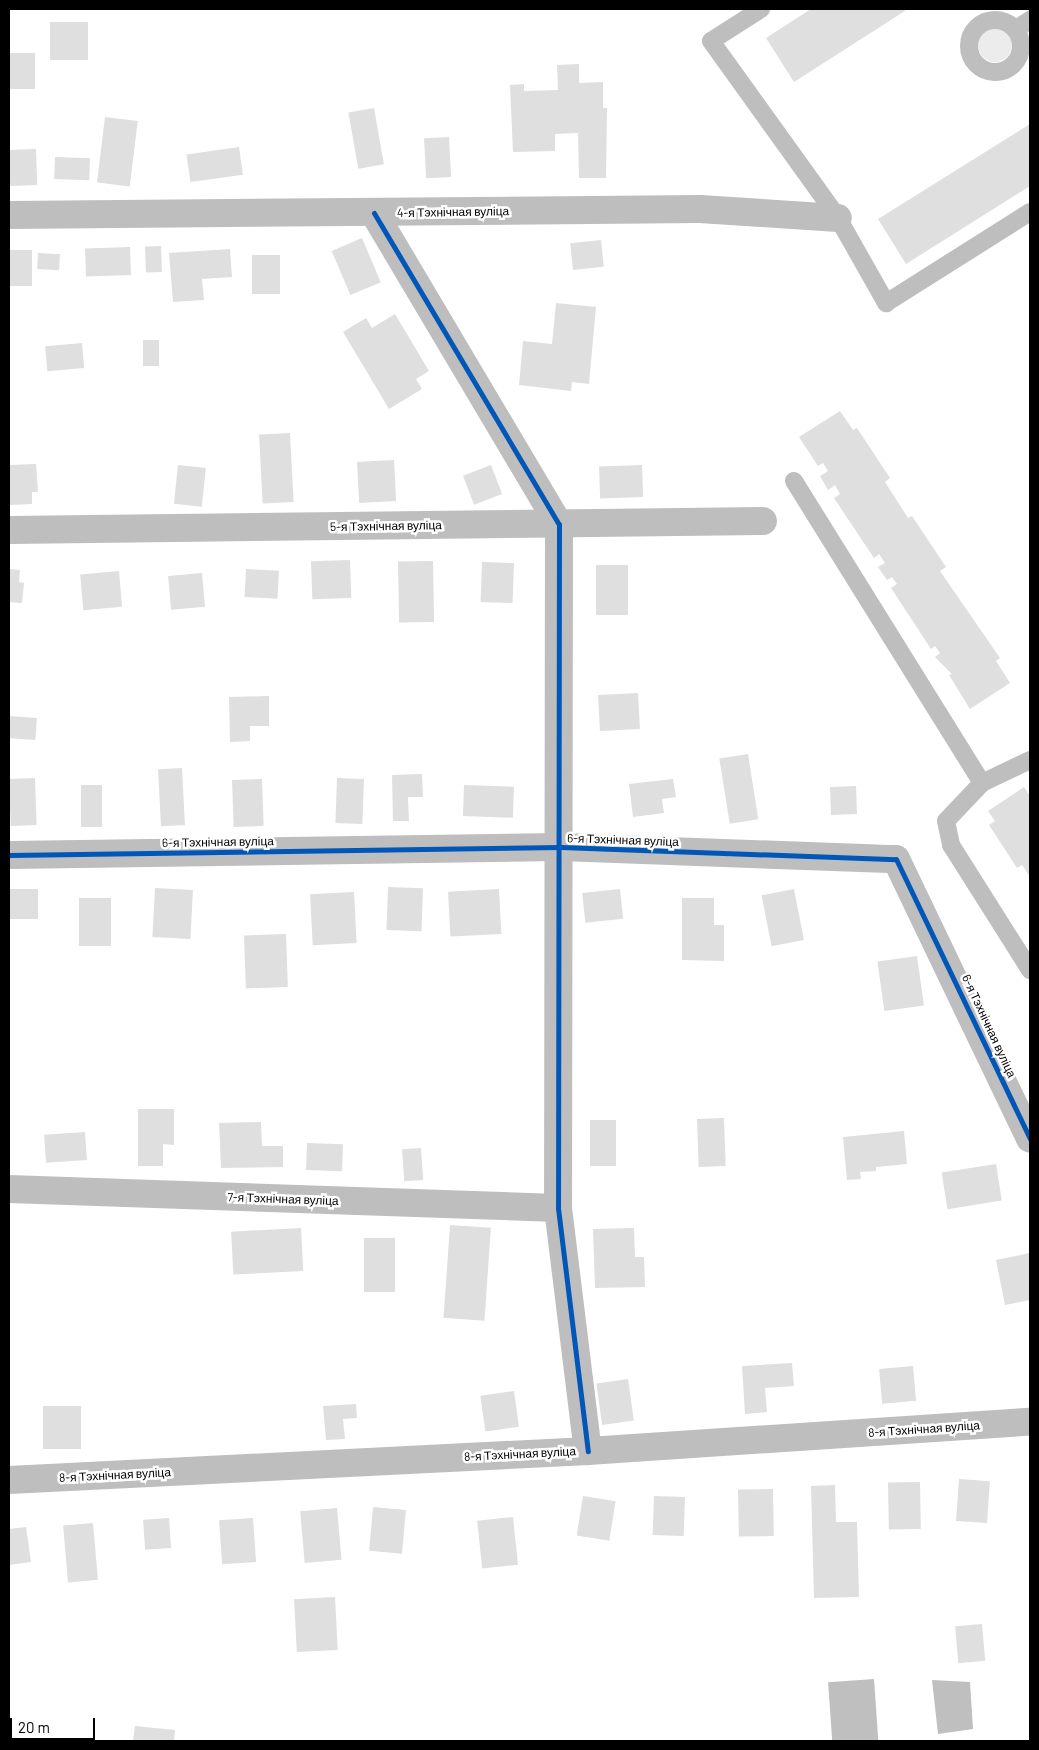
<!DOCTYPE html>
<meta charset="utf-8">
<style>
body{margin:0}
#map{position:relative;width:1039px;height:1750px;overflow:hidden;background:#fff;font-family:Barlow,sans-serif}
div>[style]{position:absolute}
.green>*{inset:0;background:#ececec}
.round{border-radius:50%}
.water>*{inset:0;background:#bfbfbf;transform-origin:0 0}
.building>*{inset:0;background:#dfdfdf;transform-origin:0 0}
.service>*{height:18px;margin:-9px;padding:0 9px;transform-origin:9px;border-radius:9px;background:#bebebe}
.service>.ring{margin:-9px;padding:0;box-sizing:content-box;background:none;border:18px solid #bebebe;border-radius:50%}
.minor>*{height:28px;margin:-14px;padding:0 14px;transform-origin:14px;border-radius:14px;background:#bebebe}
.cycleway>*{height:5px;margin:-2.5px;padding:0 2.5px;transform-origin:2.5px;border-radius:2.5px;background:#0057b8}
span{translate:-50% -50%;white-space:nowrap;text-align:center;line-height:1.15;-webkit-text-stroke:5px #fff;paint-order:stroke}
.street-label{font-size:12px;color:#000}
.frame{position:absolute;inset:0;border:10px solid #000;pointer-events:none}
.scale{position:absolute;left:10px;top:1718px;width:85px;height:22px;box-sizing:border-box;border:2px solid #000;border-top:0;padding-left:6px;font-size:15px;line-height:18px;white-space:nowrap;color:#000;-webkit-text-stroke:4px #fff;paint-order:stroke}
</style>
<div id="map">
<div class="green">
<i class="round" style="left:978px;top:28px;width:34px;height:34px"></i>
</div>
<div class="water">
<i style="left:874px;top:1679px;width:62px;height:46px;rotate:86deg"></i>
<i style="clip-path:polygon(932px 1680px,970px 1682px,973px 1729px,938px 1734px)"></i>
</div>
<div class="building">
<i style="clip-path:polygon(811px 9px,908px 9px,794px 82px,766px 38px)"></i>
<i style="left:50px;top:22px;width:38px;height:38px"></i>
<i style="left:9px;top:53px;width:26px;height:36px"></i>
<i style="clip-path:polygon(579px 64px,579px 83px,603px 82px,603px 108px,607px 108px,606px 178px,579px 178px,578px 133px,555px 134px,555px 151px,513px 152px,510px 85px,524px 84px,524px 91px,558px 90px,557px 65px)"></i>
<i style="left:374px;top:108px;width:57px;height:26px;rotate:80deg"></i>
<i style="left:105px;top:117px;width:33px;height:66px;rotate:7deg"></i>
<i style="clip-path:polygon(1030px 124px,1030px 186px,906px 264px,878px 219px)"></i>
<i style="left:449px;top:137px;width:40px;height:25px;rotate:87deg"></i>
<i style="left:239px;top:147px;width:28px;height:53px;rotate:82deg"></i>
<i style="left:36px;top:149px;width:36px;height:27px;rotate:88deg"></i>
<i style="left:55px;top:157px;width:35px;height:22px;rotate:2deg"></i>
<i style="left:362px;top:238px;width:48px;height:33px;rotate:67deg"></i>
<i style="left:601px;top:240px;width:27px;height:31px;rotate:84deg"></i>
<i style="left:161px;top:246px;width:26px;height:16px;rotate:88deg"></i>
<i style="left:130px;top:247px;width:28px;height:45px;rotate:88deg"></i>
<i style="clip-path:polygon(230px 249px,232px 277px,202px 279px,204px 300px,173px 302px,169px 253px)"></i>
<i style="left:9px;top:250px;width:23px;height:36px"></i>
<i style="left:38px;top:253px;width:22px;height:16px;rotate:3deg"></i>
<i style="left:252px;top:255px;width:28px;height:39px"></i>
<i style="clip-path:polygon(556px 303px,596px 307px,589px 384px,572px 382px,571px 391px,519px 385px,523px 341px,552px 344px)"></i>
<i style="clip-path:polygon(395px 314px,429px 371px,416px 379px,422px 389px,389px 409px,343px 332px,366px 318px,372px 328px)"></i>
<i style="left:143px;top:340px;width:16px;height:26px"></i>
<i style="left:82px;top:343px;width:25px;height:37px;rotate:85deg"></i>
<i style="clip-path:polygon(840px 411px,853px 430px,857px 428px,890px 478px,885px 482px,908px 518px,912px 516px,946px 567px,940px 571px,1000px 658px,996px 661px,1010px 683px,970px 709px,949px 675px,952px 674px,935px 657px,940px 653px,935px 646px,931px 649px,891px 588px,897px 584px,892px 577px,887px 580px,878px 567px,885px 563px,879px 554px,874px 558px,834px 498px,840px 494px,835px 485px,828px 490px,820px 476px,828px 471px,823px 463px,818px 466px,799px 437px)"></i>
<i style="left:290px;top:433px;width:69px;height:31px;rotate:87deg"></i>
<i style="left:394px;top:460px;width:41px;height:37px;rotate:87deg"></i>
<i style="clip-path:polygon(36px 464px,38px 492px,32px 492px,32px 504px,10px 505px,9px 465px)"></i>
<i style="left:178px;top:465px;width:28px;height:39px;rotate:6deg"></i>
<i style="left:491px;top:465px;width:31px;height:30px;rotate:69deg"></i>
<i style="left:642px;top:465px;width:32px;height:43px;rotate:88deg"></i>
<i style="left:350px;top:560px;width:38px;height:39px;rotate:88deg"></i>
<i style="left:433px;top:561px;width:61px;height:35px;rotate:89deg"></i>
<i style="left:482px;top:562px;width:32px;height:40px;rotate:2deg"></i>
<i style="left:596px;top:565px;width:32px;height:50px"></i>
<i style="clip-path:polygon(9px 569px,20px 570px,19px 582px,24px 583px,22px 603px,9px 602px)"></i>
<i style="left:246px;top:569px;width:33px;height:28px;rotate:3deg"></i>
<i style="left:119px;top:571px;width:36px;height:39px;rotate:85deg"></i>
<i style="left:202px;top:573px;width:34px;height:34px;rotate:85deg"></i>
<i style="left:638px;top:693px;width:36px;height:40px;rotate:87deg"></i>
<i style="clip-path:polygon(269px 696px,269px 726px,250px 726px,250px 741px,230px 742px,229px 697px)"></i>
<i style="left:9px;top:716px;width:28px;height:22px;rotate:4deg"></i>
<i style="left:748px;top:754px;width:66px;height:29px;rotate:81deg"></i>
<i style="left:182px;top:768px;width:57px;height:24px;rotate:87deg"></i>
<i style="clip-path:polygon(422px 774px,423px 797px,408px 797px,409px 821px,393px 821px,392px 775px)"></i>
<i style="left:35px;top:778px;width:47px;height:26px;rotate:88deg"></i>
<i style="left:337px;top:778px;width:27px;height:45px;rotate:2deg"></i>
<i style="left:262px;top:779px;width:47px;height:30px;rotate:88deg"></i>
<i style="clip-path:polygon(673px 779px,676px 797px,662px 799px,664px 813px,633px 817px,629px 784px)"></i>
<i style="left:81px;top:785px;width:21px;height:42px"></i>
<i style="left:464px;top:785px;width:50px;height:31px;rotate:2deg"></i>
<i style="left:856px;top:786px;width:28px;height:26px;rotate:88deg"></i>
<i style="clip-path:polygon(1024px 787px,1030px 796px,1030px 877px,1022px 865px,1017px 868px,989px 825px,995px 821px,988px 811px)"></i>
<i style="left:388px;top:887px;width:35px;height:43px;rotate:2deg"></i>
<i style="left:155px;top:888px;width:38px;height:49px;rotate:3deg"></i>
<i style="left:38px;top:889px;width:30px;height:29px;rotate:90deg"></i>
<i style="left:499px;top:889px;width:45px;height:51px;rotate:87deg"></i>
<i style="left:620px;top:889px;width:30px;height:38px;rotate:84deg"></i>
<i style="left:794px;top:889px;width:52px;height:33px;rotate:79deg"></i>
<i style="left:354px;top:892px;width:51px;height:44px;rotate:87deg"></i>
<i style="left:79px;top:898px;width:32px;height:48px"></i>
<i style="clip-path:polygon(682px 898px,714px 898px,714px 925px,724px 925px,724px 961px,682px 960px)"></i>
<i style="left:286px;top:934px;width:53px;height:42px;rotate:88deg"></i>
<i style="left:917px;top:956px;width:50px;height:40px;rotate:82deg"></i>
<i style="clip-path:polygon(138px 1109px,174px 1109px,174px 1145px,163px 1144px,163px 1166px,138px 1166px)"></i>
<i style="left:724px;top:1118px;width:48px;height:27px;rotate:88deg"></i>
<i style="left:590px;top:1120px;width:26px;height:46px"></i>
<i style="clip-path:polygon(261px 1122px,262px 1146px,283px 1146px,283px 1167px,221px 1168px,219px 1123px)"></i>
<i style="clip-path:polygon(904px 1131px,907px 1164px,876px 1167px,876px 1171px,860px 1172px,861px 1179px,847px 1180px,843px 1137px)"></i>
<i style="left:85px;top:1132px;width:28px;height:41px;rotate:86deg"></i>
<i style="left:307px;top:1143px;width:36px;height:27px;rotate:2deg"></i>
<i style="left:421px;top:1148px;width:32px;height:19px;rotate:86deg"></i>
<i style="left:996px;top:1164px;width:37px;height:55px;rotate:81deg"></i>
<i style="left:450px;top:1225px;width:41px;height:93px;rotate:4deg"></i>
<i style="left:301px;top:1228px;width:43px;height:70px;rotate:87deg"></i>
<i style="clip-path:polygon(634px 1228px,635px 1257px,644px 1257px,645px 1287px,595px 1288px,593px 1229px)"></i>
<i style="left:364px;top:1238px;width:31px;height:54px"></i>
<i style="clip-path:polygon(1030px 1253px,1030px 1300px,1005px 1305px,996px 1260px)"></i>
<i style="clip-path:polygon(792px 1363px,794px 1386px,765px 1388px,767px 1412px,745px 1414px,742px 1366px)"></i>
<i style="left:913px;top:1366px;width:35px;height:34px;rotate:85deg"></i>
<i style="left:628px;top:1379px;width:42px;height:32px;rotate:82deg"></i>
<i style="left:514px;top:1391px;width:36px;height:34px;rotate:82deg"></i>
<i style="clip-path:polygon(356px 1404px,357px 1418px,343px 1419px,345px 1439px,326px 1440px,323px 1406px)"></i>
<i style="left:43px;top:1406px;width:38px;height:43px"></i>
<i style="left:959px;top:1479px;width:31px;height:42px;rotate:4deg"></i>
<i style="left:920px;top:1482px;width:47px;height:32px;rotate:89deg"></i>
<i style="clip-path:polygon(835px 1485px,836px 1522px,857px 1522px,859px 1597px,814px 1598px,811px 1486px)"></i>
<i style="left:773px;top:1489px;width:47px;height:35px;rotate:89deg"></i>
<i style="left:583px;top:1496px;width:33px;height:40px;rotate:9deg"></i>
<i style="left:654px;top:1496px;width:31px;height:39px;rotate:2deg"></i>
<i style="left:373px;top:1507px;width:33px;height:44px;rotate:5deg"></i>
<i style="left:337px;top:1508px;width:52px;height:37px;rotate:85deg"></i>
<i style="left:513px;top:1517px;width:48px;height:36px;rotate:84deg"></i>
<i style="left:169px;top:1518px;width:30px;height:26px;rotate:86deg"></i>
<i style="left:253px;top:1518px;width:44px;height:34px;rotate:86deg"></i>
<i style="left:93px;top:1523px;width:57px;height:30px;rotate:85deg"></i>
<i style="clip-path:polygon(26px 1527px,31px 1562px,9px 1565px,9px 1529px)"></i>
<i style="left:335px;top:1597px;width:53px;height:41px;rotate:87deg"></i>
<i style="left:982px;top:1624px;width:37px;height:27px;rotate:85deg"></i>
<i style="clip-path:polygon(135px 1726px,175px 1730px,174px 1741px,133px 1741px)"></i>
</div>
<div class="service">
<i style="left:761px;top:9px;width:59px;rotate:147.4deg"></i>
<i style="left:711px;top:41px;width:218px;rotate:54.3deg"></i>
<i style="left:838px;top:218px;width:98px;rotate:60.5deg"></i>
<i style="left:886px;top:303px;width:170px;rotate:-32.3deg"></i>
<i class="ring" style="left:969px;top:20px;width:34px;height:34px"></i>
<i style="left:1016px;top:29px;width:17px;rotate:-33deg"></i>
<i style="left:794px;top:481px;width:356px;rotate:58.1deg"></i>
<i style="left:982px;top:783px;width:53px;rotate:-25.6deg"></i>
<i style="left:982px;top:783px;width:52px;rotate:133.5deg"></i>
<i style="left:946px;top:821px;width:25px;rotate:78deg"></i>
<i style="left:951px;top:845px;width:148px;rotate:57.7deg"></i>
</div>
<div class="minor">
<i style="left:374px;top:213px;width:362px;rotate:59.3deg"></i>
<i style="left:559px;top:524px;width:684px;rotate:90.08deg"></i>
<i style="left:558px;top:1208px;width:245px;rotate:83deg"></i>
<i style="left:9px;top:215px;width:691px;rotate:-0.5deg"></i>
<i style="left:700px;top:209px;width:138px;rotate:3.7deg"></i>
<i style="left:9px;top:530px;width:754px;rotate:-0.68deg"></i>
<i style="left:9px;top:855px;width:552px;rotate:-0.83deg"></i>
<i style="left:561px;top:847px;width:335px;rotate:2.1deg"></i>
<i style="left:896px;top:859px;width:310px;rotate:64.4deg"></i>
<i style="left:9px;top:1189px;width:549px;rotate:1.98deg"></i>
<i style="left:9px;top:1480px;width:580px;rotate:-2.87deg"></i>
<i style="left:588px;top:1451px;width:443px;rotate:-3.8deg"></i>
</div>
<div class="cycleway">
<i style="left:374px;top:213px;width:362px;rotate:59.3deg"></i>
<i style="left:559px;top:524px;width:684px;rotate:90.08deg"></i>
<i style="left:558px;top:1208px;width:245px;rotate:83deg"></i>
<i style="left:9px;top:855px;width:552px;rotate:-0.83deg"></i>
<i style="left:561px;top:847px;width:335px;rotate:2.1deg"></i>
<i style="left:896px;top:859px;width:310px;rotate:64.4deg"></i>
</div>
<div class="street-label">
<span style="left:453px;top:212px;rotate:-1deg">4-я Тэхнічная вуліца</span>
<span style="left:386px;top:526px;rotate:-1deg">5-я Тэхнічная вуліца</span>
<span style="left:623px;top:840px;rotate:2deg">6-я Тэхнічная вуліца</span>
<span style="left:218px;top:842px;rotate:-1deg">6-я Тэхнічная вуліца</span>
<span style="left:989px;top:1026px;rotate:65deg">6-я Тэхнічная вуліца</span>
<span style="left:283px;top:1199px;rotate:2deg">7-я Тэхнічная вуліца</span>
<span style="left:924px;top:1429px;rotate:-4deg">8-я Тэхнічная вуліца</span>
<span style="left:520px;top:1454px;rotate:-3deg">8-я Тэхнічная вуліца</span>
<span style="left:115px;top:1475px;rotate:-3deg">8-я Тэхнічная вуліца</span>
</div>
<div class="frame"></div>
<div class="scale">20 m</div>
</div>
